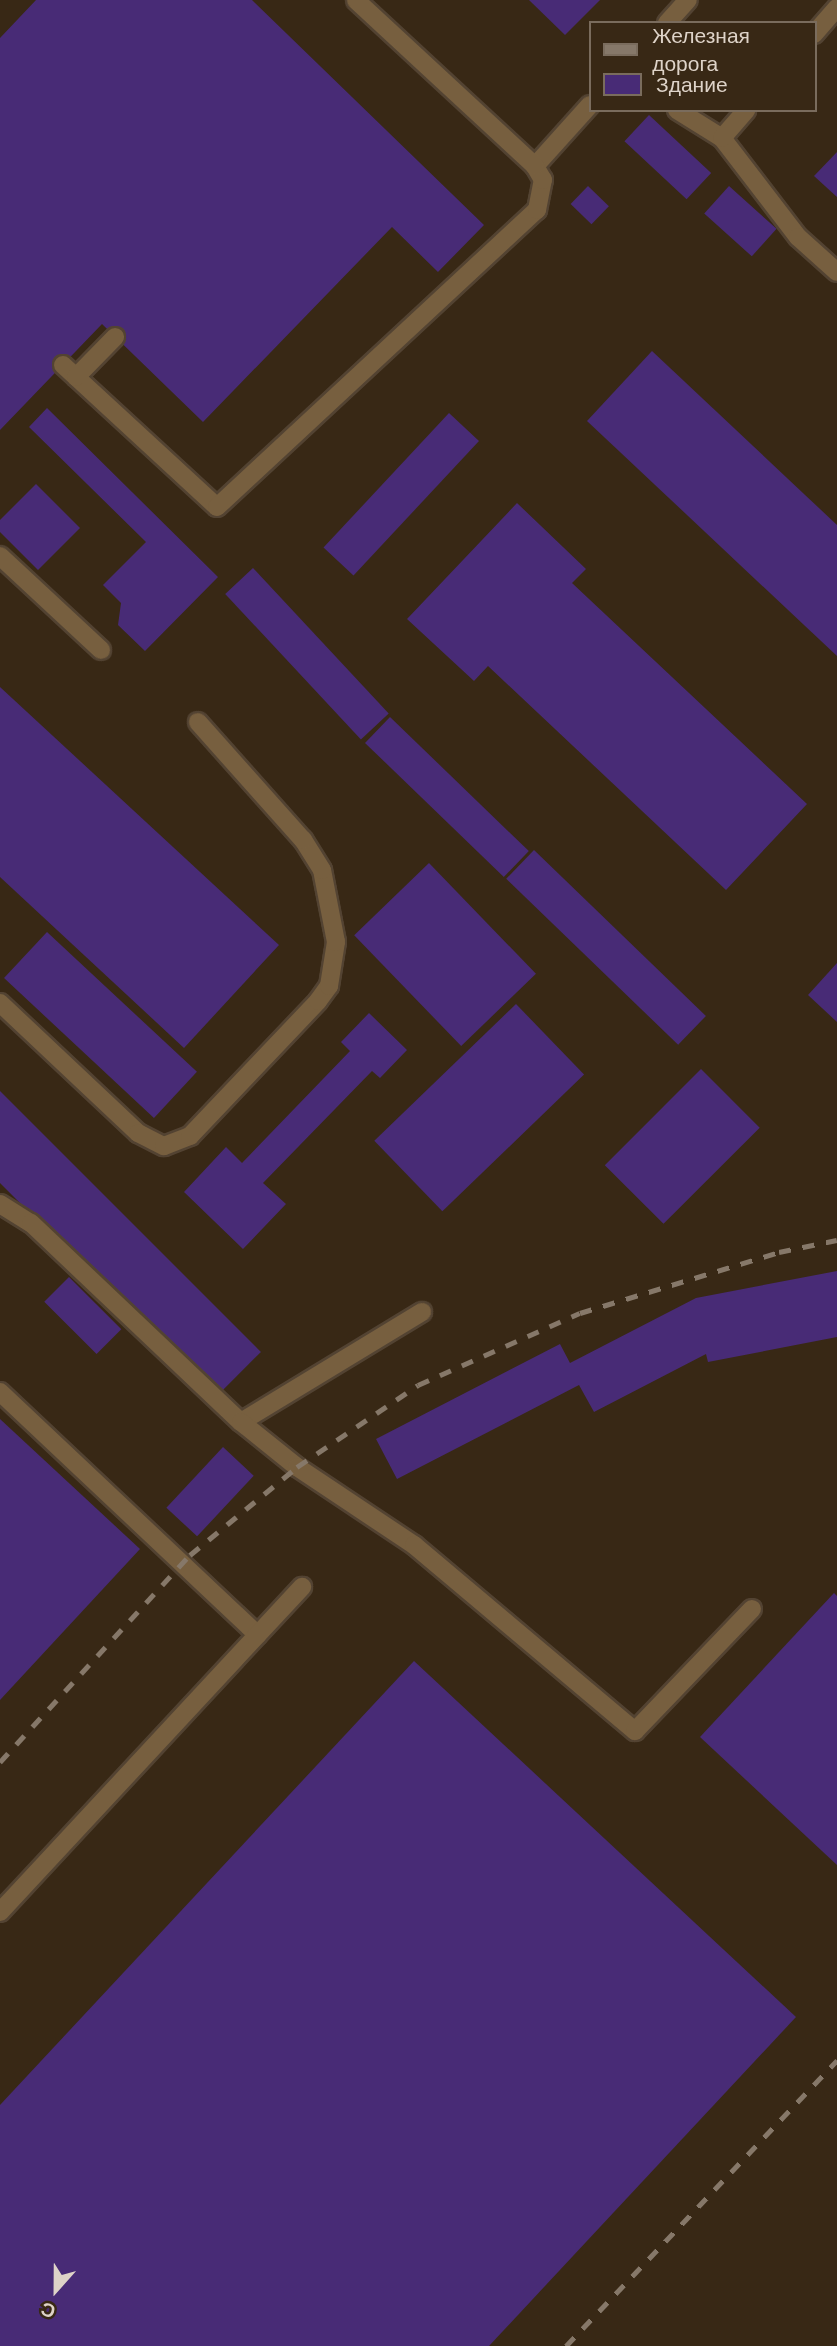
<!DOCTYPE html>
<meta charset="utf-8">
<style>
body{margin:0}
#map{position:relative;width:837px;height:2346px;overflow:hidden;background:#382815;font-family:"DM Sans",sans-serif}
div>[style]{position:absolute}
.building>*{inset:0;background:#482b76;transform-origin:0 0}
.roads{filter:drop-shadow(2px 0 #534332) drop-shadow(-2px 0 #534332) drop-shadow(0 2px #534332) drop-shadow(0 -2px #534332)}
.lane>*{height:18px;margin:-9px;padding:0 9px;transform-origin:9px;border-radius:9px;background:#775f3f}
.rail>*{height:5px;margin-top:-2.5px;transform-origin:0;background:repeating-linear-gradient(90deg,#867869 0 12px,transparent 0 24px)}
span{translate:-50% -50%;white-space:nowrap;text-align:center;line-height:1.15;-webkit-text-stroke:7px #382815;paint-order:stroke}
.legend{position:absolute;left:589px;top:21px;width:228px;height:91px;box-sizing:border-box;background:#382815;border:2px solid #7a6c5d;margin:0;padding:9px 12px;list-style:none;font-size:21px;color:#ded3c8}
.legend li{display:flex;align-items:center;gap:14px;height:35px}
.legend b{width:35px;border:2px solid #7a6c5d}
.north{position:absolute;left:21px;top:2255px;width:70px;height:70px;-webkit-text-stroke:5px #382815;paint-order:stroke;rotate:201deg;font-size:19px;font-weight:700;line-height:28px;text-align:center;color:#ded3c8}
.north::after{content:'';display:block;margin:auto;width:24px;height:32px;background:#ded3c8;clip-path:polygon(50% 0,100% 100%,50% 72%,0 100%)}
</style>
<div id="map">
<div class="building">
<i style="clip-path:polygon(36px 0,252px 0,484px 225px,438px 272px,392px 227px,203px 422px,102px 324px,0 430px,0 38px)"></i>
<i style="clip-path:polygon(529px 0,600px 0,565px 35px)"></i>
<i style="left:649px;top:115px;width:85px;height:36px;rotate:43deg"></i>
<i style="clip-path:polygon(837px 152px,837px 197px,814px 176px)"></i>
<i style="left:588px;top:186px;width:29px;height:25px;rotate:44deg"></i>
<i style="left:729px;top:186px;width:64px;height:37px;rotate:42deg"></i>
<i style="clip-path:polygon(652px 351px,837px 525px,837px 656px,587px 421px)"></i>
<i style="clip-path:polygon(47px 408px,218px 577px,145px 651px,118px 625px,121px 603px,103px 585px,146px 542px,29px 427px)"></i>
<i style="left:449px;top:413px;width:41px;height:184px;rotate:43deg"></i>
<i style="clip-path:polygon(36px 484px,80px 528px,38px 570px,0 532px,0 520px)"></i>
<i style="clip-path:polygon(517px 503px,586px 569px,572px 583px,807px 804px,726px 890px,488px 666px,474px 681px,407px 619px)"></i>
<i style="left:253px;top:568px;width:199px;height:38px;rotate:47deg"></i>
<i style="clip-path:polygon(0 687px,279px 945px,184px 1048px,0 877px)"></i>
<i style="left:390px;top:717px;width:193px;height:36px;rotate:44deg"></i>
<i style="left:534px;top:850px;width:239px;height:40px;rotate:44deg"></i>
<i style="left:429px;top:863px;width:154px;height:104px;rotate:46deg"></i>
<i style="left:47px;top:932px;width:205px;height:63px;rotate:43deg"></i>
<i style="clip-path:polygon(837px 963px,837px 1022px,808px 995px)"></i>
<i style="left:516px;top:1004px;width:98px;height:197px;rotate:46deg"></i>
<i style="clip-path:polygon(369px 1013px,407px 1050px,380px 1078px,372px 1071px,263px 1183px,286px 1204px,243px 1249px,184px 1192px,226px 1147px,242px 1163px,350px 1051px,341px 1042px)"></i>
<i style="left:701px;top:1069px;width:83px;height:136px;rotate:45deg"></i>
<i style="left:0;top:1091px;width:369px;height:65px;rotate:45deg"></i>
<i style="clip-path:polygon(837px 1271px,837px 1337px,708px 1362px,706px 1354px,594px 1412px,579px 1385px,397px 1479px,376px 1439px,560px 1344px,570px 1363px,696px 1298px)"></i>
<i style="left:69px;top:1277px;width:74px;height:35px;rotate:45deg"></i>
<i style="clip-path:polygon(0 1419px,140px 1549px,0 1700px)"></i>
<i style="left:223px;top:1447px;width:42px;height:83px;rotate:43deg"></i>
<i style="clip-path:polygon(834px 1593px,837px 1596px,837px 1865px,700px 1737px)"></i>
<i style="clip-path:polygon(414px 1661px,796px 2017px,489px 2346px,0 2346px,0 2105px)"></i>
</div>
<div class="roads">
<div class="lane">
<i style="left:667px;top:23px;width:31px;rotate:-48deg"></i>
<i style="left:814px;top:34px;width:35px;rotate:-49deg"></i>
<i style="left:677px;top:110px;width:53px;rotate:31.9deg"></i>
<i style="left:722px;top:138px;width:125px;rotate:52.5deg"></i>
<i style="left:798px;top:237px;width:52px;rotate:41.9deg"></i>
<i style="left:722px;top:138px;width:37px;rotate:-49deg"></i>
<i style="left:535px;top:166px;width:82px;rotate:-48deg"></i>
<i style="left:63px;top:365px;width:209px;rotate:42.7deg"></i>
<i style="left:217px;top:507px;width:437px;rotate:-42.9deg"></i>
<i style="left:537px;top:210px;width:31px;rotate:-79deg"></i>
<i style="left:543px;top:180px;width:16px;rotate:-120deg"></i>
<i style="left:535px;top:166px;width:244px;rotate:-137.2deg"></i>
<i style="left:76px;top:377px;width:56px;rotate:-45.7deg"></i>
<i style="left:0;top:556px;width:138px;rotate:42.9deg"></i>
<i style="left:0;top:1003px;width:190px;rotate:43.3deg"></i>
<i style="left:138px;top:1133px;width:29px;rotate:27deg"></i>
<i style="left:164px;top:1146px;width:28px;rotate:-21deg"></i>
<i style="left:190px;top:1136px;width:186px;rotate:-46.5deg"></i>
<i style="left:318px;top:1001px;width:19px;rotate:-54deg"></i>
<i style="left:329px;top:986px;width:45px;rotate:-81deg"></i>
<i style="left:336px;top:942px;width:73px;rotate:-101deg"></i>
<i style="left:322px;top:870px;width:36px;rotate:-122deg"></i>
<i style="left:303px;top:840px;width:158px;rotate:-131.7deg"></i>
<i style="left:0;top:1204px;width:36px;rotate:32deg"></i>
<i style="left:31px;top:1223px;width:289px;rotate:43.5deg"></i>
<i style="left:241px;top:1422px;width:212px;rotate:-31.3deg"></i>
<i style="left:0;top:1392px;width:354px;rotate:43.3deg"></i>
<i style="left:241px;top:1422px;width:72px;rotate:38.8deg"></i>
<i style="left:297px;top:1467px;width:141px;rotate:33.7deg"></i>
<i style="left:414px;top:1545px;width:289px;rotate:40.1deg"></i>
<i style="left:635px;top:1731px;width:169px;rotate:-46.2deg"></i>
<i style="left:0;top:1912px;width:444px;rotate:-47.1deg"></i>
</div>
</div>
<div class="rail">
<i style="left:0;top:1762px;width:281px;rotate:-47.5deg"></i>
<i style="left:190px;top:1555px;width:139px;rotate:-39.4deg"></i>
<i style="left:297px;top:1467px;width:146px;rotate:-34.1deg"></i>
<i style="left:418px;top:1385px;width:177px;rotate:-24deg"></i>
<i style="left:580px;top:1313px;width:208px;rotate:-17deg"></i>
<i style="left:779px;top:1252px;width:59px;rotate:-11.7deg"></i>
<i style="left:566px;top:2346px;width:394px;rotate:-46.5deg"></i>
</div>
<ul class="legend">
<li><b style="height:9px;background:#867869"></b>Железная дорога</li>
<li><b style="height:19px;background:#482b76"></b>Здание</li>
</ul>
<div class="north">С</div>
</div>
